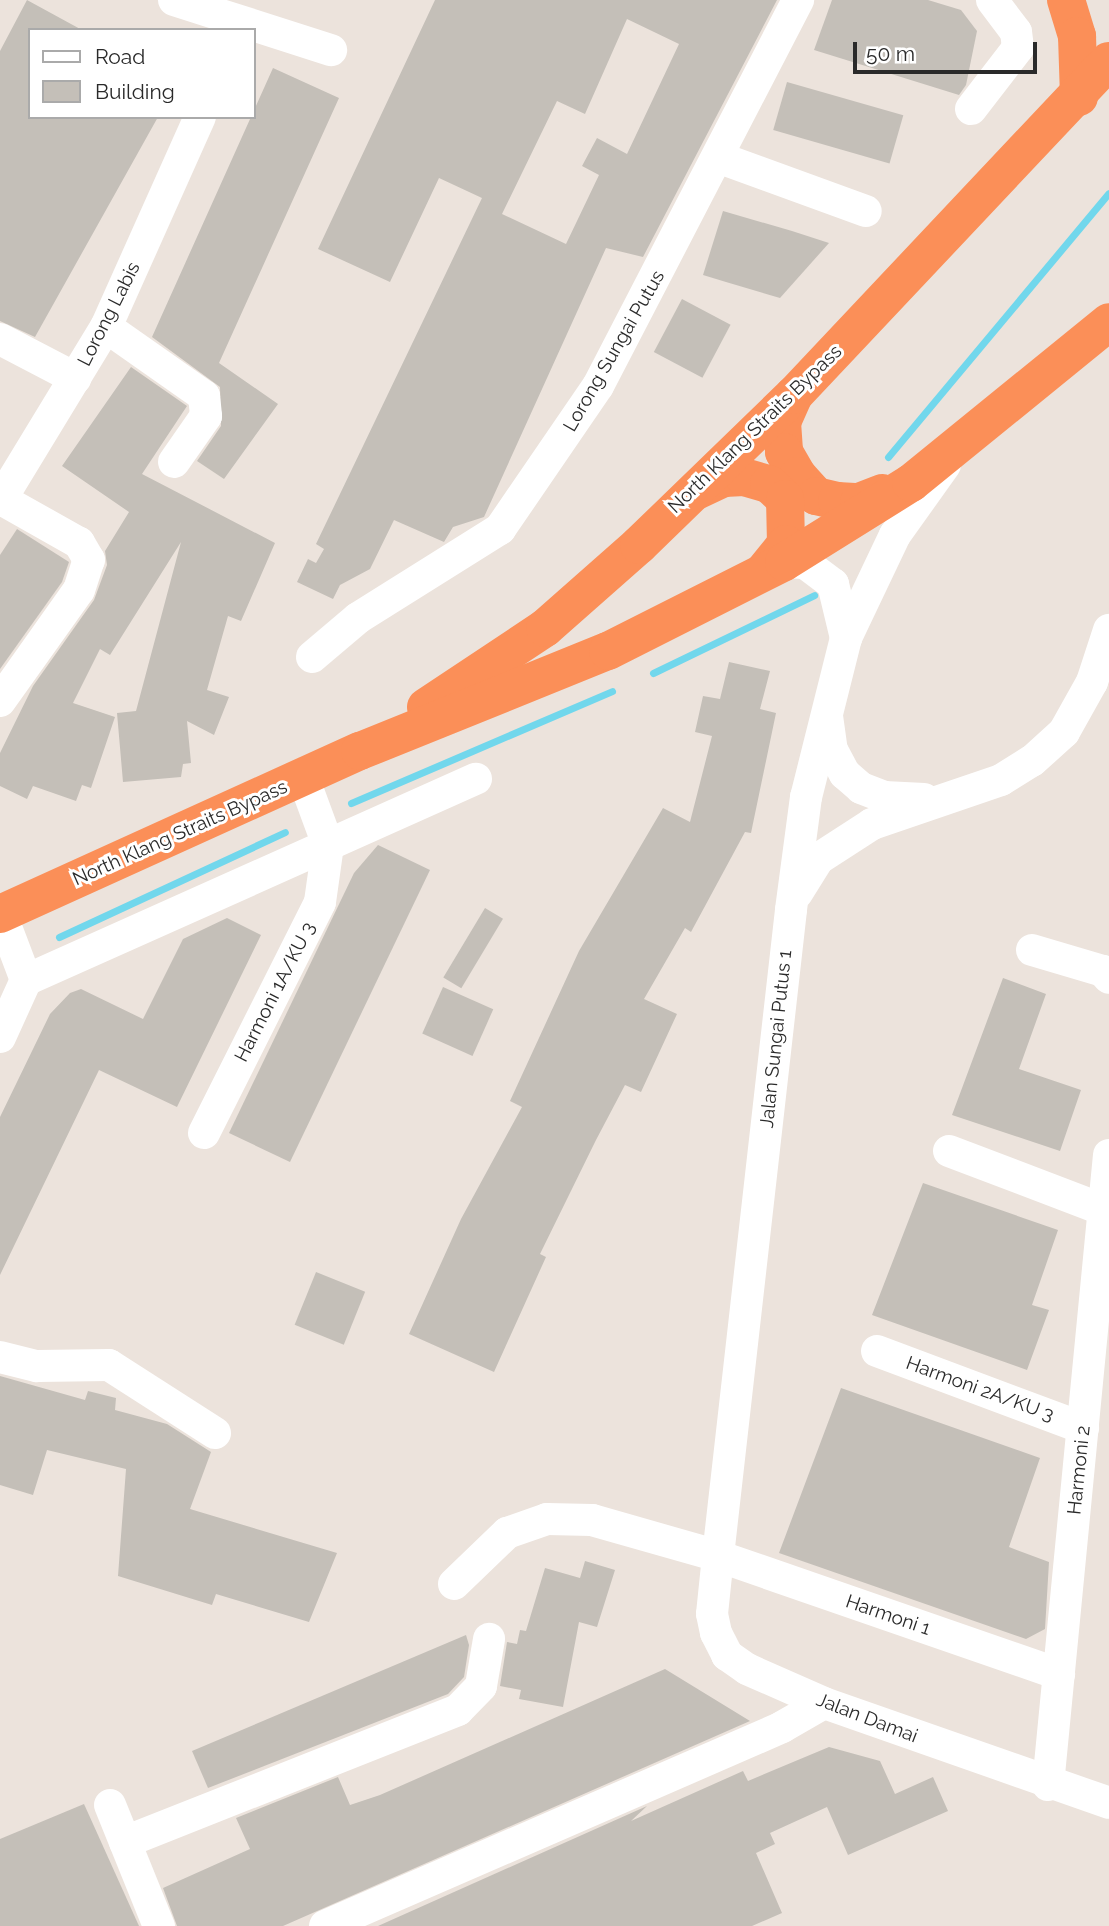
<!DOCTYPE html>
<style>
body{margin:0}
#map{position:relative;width:1109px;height:1926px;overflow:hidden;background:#ece3dc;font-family:Raleway,sans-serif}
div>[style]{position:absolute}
.stream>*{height:7px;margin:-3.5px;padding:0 3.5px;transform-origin:3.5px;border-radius:3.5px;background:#71d7ec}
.building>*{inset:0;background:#c4bfb8;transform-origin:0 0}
.minor>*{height:32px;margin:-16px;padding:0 16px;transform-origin:16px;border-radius:16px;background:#fff}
.highway>*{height:38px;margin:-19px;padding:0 19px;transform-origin:19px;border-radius:19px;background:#fb8f58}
span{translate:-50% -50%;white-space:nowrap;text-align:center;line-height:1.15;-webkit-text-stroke:6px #fff;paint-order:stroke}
.street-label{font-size:19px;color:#2a2a2a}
.legend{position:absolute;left:28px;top:28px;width:228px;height:91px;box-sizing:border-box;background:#fff;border:2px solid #aaa;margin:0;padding:9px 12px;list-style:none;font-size:21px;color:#2a2a2a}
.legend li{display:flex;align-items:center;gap:14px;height:35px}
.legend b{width:35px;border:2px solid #aaa}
.scale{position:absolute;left:853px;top:42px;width:184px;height:32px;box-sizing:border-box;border:4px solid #2a2a2a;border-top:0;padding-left:9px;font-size:21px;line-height:24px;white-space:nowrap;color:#2a2a2a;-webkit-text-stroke:5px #fff;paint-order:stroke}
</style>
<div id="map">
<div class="stream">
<i style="left:888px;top:457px;width:344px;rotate:-50.1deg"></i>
<i style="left:653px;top:673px;width:179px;rotate:-25.8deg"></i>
<i style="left:351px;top:803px;width:284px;rotate:-23.2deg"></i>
<i style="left:59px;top:937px;width:249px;rotate:-24.9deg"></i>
</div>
<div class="building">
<i style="clip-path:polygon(27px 0,82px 30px,30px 30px,30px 117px,158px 117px,35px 337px,0 321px,0 51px)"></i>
<i style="clip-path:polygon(evenodd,435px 0,777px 0,643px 257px,606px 248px,484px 517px,453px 527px,444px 542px,394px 520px,370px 569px,340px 585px,333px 599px,297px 582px,308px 559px,316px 563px,324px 549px,316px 544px,482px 198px,439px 178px,390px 282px,318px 249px,435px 0,627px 19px,679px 44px,627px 154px,597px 138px,582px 166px,599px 175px,566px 244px,502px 214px,557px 101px,585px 114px,627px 19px)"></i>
<i style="clip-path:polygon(832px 0,928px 0,961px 10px,977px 31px,966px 85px,959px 95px,814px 50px)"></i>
<i style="clip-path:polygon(273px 68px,339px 98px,219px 363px,278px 404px,224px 479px,197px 461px,221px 426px,220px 387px,152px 337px)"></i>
<i style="left:787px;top:82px;width:121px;height:50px;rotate:16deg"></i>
<i style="clip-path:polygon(723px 211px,792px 231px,829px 243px,780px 298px,726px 282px,703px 275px)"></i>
<i style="left:682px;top:299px;width:55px;height:60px;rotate:28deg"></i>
<i style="clip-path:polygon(131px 367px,187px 406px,142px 474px,275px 543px,241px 621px,228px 616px,207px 690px,229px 697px,214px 735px,187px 721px,191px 763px,183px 764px,181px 777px,123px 782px,117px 713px,136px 711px,181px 542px,110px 655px,100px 649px,73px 703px,115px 717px,91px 788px,82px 785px,76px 801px,33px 786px,27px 799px,0 786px,0 753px,33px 686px,94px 600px,107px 565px,105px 551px,129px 512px,62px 466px)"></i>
<i style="clip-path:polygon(17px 529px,69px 562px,62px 582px,0 669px,0 555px)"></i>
<i style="clip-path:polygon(729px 662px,770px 671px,760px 709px,776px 713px,751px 833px,745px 832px,691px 932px,685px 928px,644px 999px,677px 1014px,641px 1092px,625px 1085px,596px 1140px,540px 1254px,546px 1257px,494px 1372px,409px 1334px,461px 1219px,522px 1107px,510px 1101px,579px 951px,663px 808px,690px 822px,712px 736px,695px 732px,703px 696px,720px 699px)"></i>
<i style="clip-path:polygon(378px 845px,430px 870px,290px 1162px,229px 1133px,354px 873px)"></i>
<i style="left:485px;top:908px;width:21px;height:81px;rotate:31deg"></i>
<i style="clip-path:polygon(227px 918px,261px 935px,177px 1107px,99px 1070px,0 1275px,0 1117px,50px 1014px,70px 993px,81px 989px,143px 1019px,183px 939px)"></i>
<i style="clip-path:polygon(1003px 978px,1046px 994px,1019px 1069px,1081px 1090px,1060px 1151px,952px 1115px)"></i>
<i style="left:443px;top:987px;width:55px;height:51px;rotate:24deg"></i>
<i style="clip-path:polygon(923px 1183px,1058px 1230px,1032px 1305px,1049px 1310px,1027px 1370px,872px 1315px)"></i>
<i style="left:316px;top:1272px;width:53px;height:57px;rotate:22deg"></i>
<i style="clip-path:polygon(0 1376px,85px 1400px,88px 1391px,116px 1398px,115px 1410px,167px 1424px,211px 1452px,190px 1509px,337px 1553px,309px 1622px,216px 1594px,212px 1605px,118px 1576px,126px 1469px,47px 1450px,33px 1495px,0 1485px)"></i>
<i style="clip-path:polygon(841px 1388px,1040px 1458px,1009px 1547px,1049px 1562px,1045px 1629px,1026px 1639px,779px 1553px)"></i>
<i style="clip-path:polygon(585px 1561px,615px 1570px,597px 1627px,579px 1622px,563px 1707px,519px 1699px,521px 1690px,500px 1686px,507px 1642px,517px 1644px,520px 1630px,526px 1631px,545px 1568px,580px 1578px)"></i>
<i style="clip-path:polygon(466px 1635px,469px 1645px,464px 1677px,448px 1694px,208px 1788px,192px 1751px)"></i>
<i style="clip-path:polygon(665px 1669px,750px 1721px,283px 1926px,177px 1926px,163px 1888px,250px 1849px,236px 1818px,338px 1777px,350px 1805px,380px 1795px)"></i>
<i style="clip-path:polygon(829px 1747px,880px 1761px,895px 1794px,933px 1777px,948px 1811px,848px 1855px,827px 1807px,770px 1833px,775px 1844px,756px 1853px,782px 1913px,752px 1926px,378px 1926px,647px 1806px,631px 1821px,743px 1771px,748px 1781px)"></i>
<i style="clip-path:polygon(84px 1804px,139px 1926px,0 1926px,0 1839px)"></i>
</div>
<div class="minor">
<i style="left:174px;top:0;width:165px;rotate:17.7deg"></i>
<i style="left:971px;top:109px;width:77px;rotate:-52.4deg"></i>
<i style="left:1018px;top:48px;width:16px;rotate:-97deg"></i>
<i style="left:1016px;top:32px;width:40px;rotate:-127deg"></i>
<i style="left:720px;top:158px;width:155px;rotate:20deg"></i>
<i style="left:106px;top:327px;width:120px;rotate:35.1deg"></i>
<i style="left:204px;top:396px;width:20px;rotate:84deg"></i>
<i style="left:206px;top:416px;width:56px;rotate:124.8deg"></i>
<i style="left:0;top:339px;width:85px;rotate:27.5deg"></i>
<i style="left:0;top:501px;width:204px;rotate:-58.7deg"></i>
<i style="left:106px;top:327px;width:230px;rotate:-65.9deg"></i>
<i style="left:784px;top:562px;width:21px;rotate:3deg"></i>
<i style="left:805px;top:563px;width:35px;rotate:37deg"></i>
<i style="left:833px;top:584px;width:56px;rotate:76.5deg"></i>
<i style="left:846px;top:638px;width:164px;rotate:104.1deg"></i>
<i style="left:806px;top:797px;width:114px;rotate:97.6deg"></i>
<i style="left:791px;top:910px;width:650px;rotate:96.45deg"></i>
<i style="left:718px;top:1556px;width:58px;rotate:95.9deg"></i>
<i style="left:712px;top:1614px;width:19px;rotate:78deg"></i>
<i style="left:716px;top:1633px;width:25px;rotate:63deg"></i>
<i style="left:727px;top:1655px;width:24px;rotate:35deg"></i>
<i style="left:747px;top:1669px;width:84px;rotate:23.8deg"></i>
<i style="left:824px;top:1703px;width:302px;rotate:19.3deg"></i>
<i style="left:846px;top:638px;width:114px;rotate:-64.6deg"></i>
<i style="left:895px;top:535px;width:86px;rotate:-54.5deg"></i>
<i style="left:312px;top:657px;width:60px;rotate:-40.3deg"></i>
<i style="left:358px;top:618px;width:168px;rotate:-32.1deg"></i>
<i style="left:500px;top:529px;width:173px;rotate:-55.6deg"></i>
<i style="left:598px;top:386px;width:435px;rotate:-62.6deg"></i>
<i style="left:0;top:701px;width:136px;rotate:-54.6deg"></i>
<i style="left:79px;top:590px;width:32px;rotate:-72deg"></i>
<i style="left:89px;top:560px;width:20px;rotate:-120deg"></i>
<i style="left:79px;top:543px;width:90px;rotate:-150.6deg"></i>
<i style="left:827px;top:716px;width:34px;rotate:82deg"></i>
<i style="left:832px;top:750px;width:27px;rotate:62deg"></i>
<i style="left:845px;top:774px;width:21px;rotate:41deg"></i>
<i style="left:861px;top:788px;width:25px;rotate:21deg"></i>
<i style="left:884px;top:797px;width:40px;rotate:2.9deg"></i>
<i style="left:797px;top:893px;width:40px;rotate:-58deg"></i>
<i style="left:818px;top:859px;width:64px;rotate:-32.9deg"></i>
<i style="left:872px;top:824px;width:136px;rotate:-18.8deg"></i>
<i style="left:1001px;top:780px;width:36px;rotate:-32deg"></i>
<i style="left:1032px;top:761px;width:43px;rotate:-42.2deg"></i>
<i style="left:1064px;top:732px;width:57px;rotate:-60.8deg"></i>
<i style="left:1092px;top:682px;width:55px;rotate:-71.9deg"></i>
<i style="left:1032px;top:950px;width:74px;rotate:16.5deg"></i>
<i style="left:1103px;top:971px;width:9px;rotate:49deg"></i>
<i style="left:26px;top:980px;width:493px;rotate:-24.1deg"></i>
<i style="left:0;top:1037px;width:63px;rotate:-65.5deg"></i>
<i style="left:26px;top:980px;width:71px;rotate:-110.7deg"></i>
<i style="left:204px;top:1133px;width:258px;rotate:-63.3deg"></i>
<i style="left:320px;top:902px;width:58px;rotate:-82deg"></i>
<i style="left:328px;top:845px;width:72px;rotate:-110.2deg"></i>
<i style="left:949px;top:1151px;width:166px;rotate:20.8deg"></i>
<i style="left:877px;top:1351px;width:220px;rotate:20.5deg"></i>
<i style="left:0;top:1357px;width:38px;rotate:14deg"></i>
<i style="left:37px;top:1366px;width:72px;rotate:-0.8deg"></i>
<i style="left:109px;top:1365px;width:126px;rotate:32.7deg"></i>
<i style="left:454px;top:1584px;width:74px;rotate:-43.9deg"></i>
<i style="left:507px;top:1533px;width:42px;rotate:-19.3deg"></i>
<i style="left:547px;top:1519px;width:45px;rotate:1.3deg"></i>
<i style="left:592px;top:1520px;width:131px;rotate:15.9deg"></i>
<i style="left:718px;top:1556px;width:361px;rotate:19.1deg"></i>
<i style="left:1048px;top:1785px;width:633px;rotate:-84.47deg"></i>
<i style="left:110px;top:1805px;width:131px;rotate:68deg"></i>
<i style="left:125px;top:1842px;width:358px;rotate:-21.6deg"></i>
<i style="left:458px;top:1710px;width:33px;rotate:-46deg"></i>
<i style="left:481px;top:1686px;width:48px;rotate:-80.3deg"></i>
<i style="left:325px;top:1926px;width:498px;rotate:-23.5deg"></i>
<i style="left:782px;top:1727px;width:48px;rotate:-29.7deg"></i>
</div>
<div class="highway">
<i style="left:1066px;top:0;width:38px;rotate:73deg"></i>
<i style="left:1077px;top:36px;width:61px;rotate:88.1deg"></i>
<i style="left:794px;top:395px;width:30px;rotate:114deg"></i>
<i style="left:782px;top:422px;width:30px;rotate:86deg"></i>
<i style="left:784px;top:452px;width:28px;rotate:60deg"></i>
<i style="left:798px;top:476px;width:27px;rotate:48deg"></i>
<i style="left:816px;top:496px;width:22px;rotate:13deg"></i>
<i style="left:837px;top:501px;width:22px;rotate:3deg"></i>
<i style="left:859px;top:502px;width:25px;rotate:-21deg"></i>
<i style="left:696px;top:491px;width:31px;rotate:-25deg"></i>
<i style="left:724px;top:478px;width:20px;rotate:-3deg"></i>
<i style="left:744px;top:477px;width:26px;rotate:16deg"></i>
<i style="left:769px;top:484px;width:22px;rotate:43deg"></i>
<i style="left:785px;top:499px;width:45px;rotate:88.7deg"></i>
<i style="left:786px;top:544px;width:35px;rotate:129deg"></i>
<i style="left:426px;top:707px;width:143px;rotate:-33.6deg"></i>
<i style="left:545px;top:628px;width:125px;rotate:-41.4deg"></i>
<i style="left:639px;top:545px;width:216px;rotate:-44.1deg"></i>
<i style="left:794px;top:395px;width:459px;rotate:-46.7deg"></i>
<i style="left:0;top:914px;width:395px;rotate:-24.4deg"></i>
<i style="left:360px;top:751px;width:267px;rotate:-22deg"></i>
<i style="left:608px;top:651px;width:197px;rotate:-26.8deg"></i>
<i style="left:784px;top:562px;width:150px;rotate:-31.9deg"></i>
<i style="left:911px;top:483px;width:255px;rotate:-39.1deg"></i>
</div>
<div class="street-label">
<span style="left:109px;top:314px;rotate:-63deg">Lorong Labis</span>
<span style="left:614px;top:351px;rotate:-60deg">Lorong Sungai Putus</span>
<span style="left:755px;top:429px;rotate:-44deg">North Klang Straits Bypass</span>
<span style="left:180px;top:833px;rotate:-24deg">North Klang Straits Bypass</span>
<span style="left:275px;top:992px;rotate:-63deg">Harmoni 1A/KU 3</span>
<span style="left:776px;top:1039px;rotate:-84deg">Jalan Sungai Putus 1</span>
<span style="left:980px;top:1389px;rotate:20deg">Harmoni 2A/KU 3</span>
<span style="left:1079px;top:1470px;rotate:-84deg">Harmoni 2</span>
<span style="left:888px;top:1615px;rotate:19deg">Harmoni 1</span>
<span style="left:867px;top:1718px;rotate:21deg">Jalan Damai</span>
</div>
<ul class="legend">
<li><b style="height:9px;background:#fff"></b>Road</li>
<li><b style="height:19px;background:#c4bfb8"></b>Building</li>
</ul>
<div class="scale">50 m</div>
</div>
